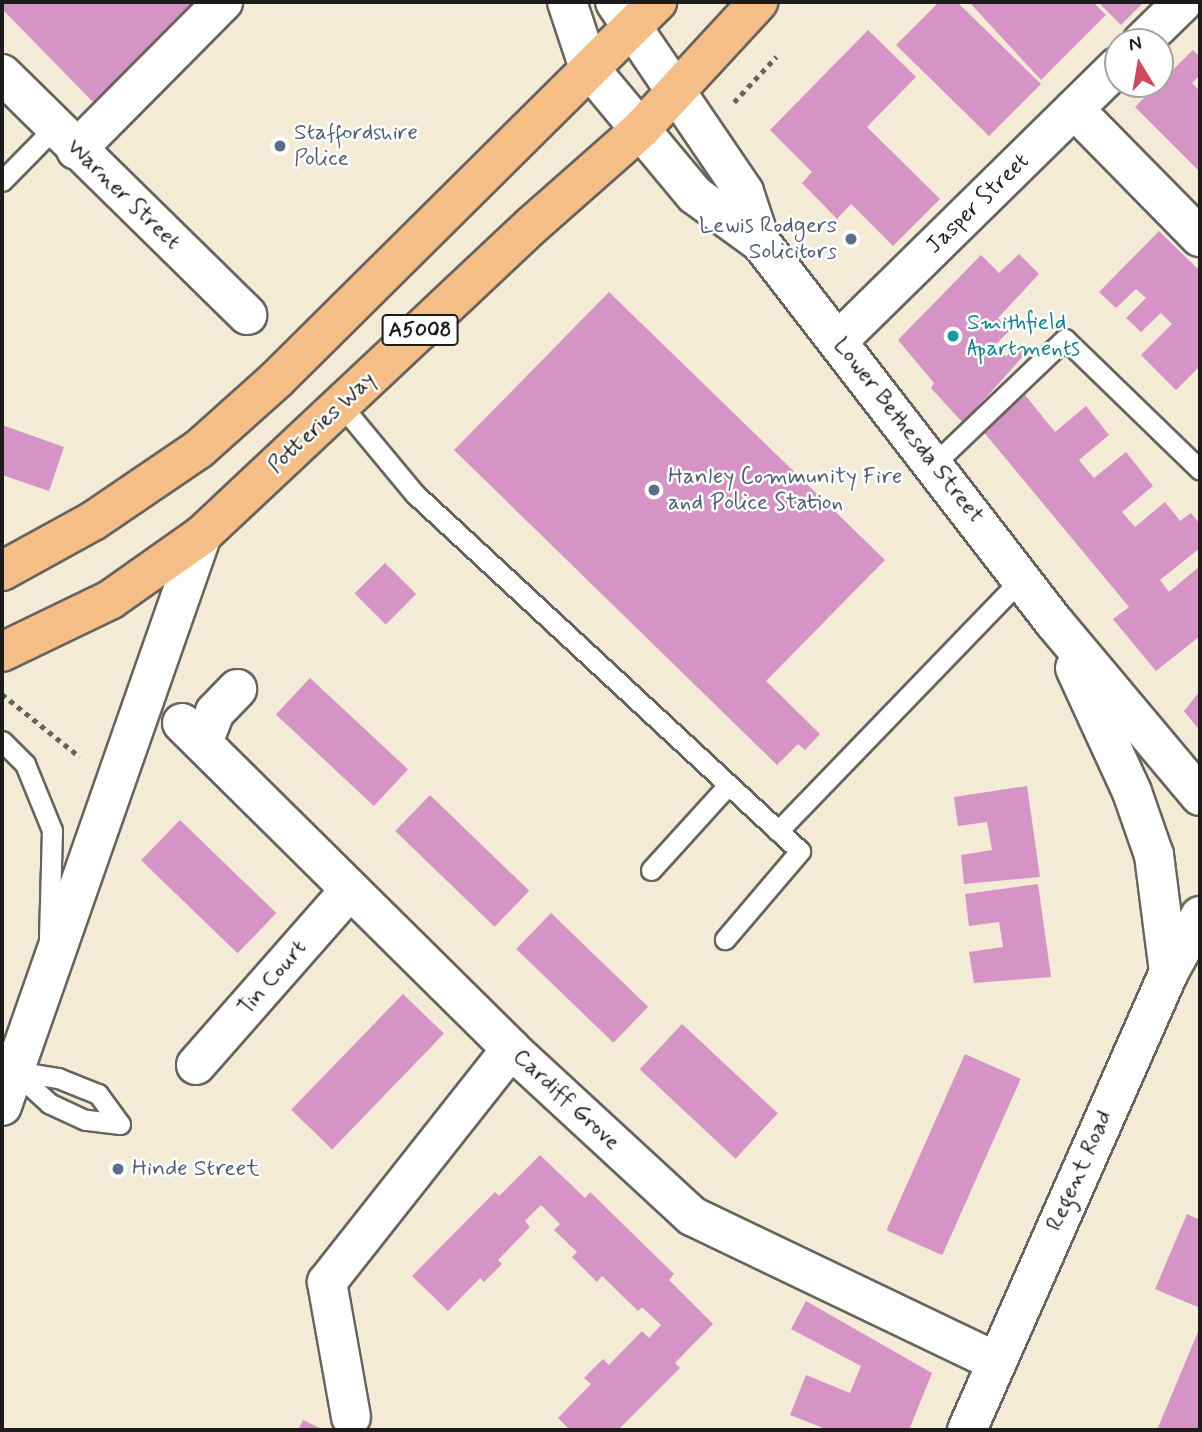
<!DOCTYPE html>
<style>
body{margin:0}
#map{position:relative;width:1202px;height:1432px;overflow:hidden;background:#f3ebd6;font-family:Mynerve,sans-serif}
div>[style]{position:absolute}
.building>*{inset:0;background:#d594c5;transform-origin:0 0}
.path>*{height:4.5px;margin-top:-2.25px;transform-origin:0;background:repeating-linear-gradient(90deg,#67645d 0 5px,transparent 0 10px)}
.roads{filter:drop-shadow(2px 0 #67645d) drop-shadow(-2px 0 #67645d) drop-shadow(0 2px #67645d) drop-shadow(0 -2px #67645d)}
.service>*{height:19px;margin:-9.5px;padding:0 9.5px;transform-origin:9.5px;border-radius:9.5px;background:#fff}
.minor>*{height:38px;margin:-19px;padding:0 19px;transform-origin:19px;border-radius:19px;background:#fff}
.tertiary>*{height:38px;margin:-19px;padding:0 19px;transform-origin:19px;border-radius:19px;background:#fff}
.primary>*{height:38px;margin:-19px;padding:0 19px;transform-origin:19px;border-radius:19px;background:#f6be87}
.dots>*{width:19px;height:19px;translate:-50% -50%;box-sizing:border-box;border:4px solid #fff;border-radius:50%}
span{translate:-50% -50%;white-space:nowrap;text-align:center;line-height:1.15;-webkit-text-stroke:5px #fff;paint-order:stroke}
.shield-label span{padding:2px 5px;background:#fff;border:2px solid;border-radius:5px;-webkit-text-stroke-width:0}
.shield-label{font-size:21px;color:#1c1c1c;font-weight:700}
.service-label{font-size:23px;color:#4e5e75}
.left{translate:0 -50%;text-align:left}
.right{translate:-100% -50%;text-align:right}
.street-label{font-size:23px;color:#1c1c1c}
.culture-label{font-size:23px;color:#0d838f}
.frame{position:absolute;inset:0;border:4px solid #1c1c1c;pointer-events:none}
.north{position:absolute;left:1104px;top:28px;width:70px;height:70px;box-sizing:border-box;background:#fff;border:2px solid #a4a4a4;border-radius:50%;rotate:349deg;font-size:19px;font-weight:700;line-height:28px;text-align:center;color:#1c1c1c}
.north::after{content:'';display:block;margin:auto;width:24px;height:32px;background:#d1495b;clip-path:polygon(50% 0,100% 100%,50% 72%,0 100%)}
</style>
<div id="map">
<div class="building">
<i style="clip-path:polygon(2px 2px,198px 2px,94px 103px,2px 9px)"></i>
<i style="clip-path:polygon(939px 2px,957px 2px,1041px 84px,989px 136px,896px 45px)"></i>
<i style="clip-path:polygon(969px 2px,1093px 2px,1106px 15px,1041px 80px)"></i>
<i style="clip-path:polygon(1098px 2px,1144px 2px,1121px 25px)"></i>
<i style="clip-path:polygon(868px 30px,916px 77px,867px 127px,940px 199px,893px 246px,851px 204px,837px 219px,802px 183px,812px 172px,770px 130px)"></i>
<i style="clip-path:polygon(1193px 50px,1200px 57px,1200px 75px,1192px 83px,1200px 91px,1200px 172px,1135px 107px)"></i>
<i style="clip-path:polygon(1159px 231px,1200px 271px,1200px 366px,1176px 390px,1141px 355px,1172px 324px,1161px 313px,1141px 332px,1126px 318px,1146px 298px,1136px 289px,1116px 308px,1099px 292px)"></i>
<i style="clip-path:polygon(1019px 254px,1039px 274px,998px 318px,1009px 331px,996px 344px,1006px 357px,1017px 345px,1026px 353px,963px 423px,931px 388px,934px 383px,898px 340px,981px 255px,999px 273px)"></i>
<i style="clip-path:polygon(609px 292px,885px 560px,766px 681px,820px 734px,805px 750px,798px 744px,777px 765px,454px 450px)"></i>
<i style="clip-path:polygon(1025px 395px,1055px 432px,1086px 406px,1109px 435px,1079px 460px,1094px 478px,1126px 452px,1153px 486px,1122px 512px,1135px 527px,1165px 502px,1180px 521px,1191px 513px,1200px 524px,1200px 548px,1160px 580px,1169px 592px,1200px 566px,1200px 636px,1156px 671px,1113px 619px,1129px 607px,982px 430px)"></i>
<i style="clip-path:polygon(2px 425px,64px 447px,49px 491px,2px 475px)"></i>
<i style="left:385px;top:563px;width:44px;height:43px;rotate:45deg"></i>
<i style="left:310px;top:678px;width:134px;height:50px;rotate:43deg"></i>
<i style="clip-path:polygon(1200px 691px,1200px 731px,1184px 711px)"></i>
<i style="clip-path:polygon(1027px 786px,1040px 877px,964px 884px,961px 855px,992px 850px,987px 822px,958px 826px,954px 797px)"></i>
<i style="left:430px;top:795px;width:138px;height:50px;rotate:44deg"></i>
<i style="left:180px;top:820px;width:134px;height:56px;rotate:44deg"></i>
<i style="clip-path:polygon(1038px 884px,1051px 977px,974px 983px,969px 952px,1003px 947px,999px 922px,969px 926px,965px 894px)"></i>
<i style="left:551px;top:913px;width:135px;height:50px;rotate:44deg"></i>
<i style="left:403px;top:994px;width:57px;height:161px;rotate:44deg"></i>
<i style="left:682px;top:1024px;width:131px;height:62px;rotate:43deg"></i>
<i style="left:965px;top:1054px;width:61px;height:193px;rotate:24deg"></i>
<i style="clip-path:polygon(540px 1155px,585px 1198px,590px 1192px,674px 1274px,669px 1280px,713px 1324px,675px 1363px,680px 1368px,618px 1430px,570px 1430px,558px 1418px,591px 1384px,584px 1378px,603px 1359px,609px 1365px,642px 1331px,649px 1338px,661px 1325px,642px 1307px,638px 1311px,602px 1276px,597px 1282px,572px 1257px,577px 1252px,554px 1230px,560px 1224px,541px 1205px,525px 1221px,530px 1227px,498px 1260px,502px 1264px,484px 1282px,480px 1278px,448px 1311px,412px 1276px,495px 1192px,499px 1196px)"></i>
<i style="clip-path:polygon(1187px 1214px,1200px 1220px,1200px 1308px,1155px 1289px)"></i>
<i style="clip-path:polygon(806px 1301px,932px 1373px,909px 1430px,828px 1430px,790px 1415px,806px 1375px,850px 1393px,861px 1366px,791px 1329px)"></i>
<i style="clip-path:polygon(1200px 1327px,1200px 1430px,1157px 1430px)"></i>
<i style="clip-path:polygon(303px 1420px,324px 1430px,298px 1430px)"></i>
</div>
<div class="path">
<i style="left:734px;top:102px;width:62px;rotate:-47deg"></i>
<i style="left:2px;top:694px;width:100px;rotate:38.9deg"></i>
</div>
<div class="roads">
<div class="service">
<i style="left:2px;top:181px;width:74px;rotate:-45.5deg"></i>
<i style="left:341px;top:405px;width:116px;rotate:50.3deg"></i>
<i style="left:415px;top:494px;width:525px;rotate:42.84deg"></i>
<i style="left:800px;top:851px;width:116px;rotate:130.4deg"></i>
<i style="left:934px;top:464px;width:181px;rotate:-43.7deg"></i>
<i style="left:1065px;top:339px;width:188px;rotate:44.1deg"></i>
<i style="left:2px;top:741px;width:33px;rotate:45deg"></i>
<i style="left:25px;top:764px;width:71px;rotate:67.8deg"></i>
<i style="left:52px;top:830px;width:109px;rotate:91.6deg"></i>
<i style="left:778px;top:831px;width:351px;rotate:-46deg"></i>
<i style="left:651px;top:870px;width:115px;rotate:-47.8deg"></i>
<i style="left:9px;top:1070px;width:5px;rotate:11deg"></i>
<i style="left:14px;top:1071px;width:45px;rotate:9deg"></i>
<i style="left:58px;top:1078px;width:43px;rotate:21.8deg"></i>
<i style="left:98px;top:1094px;width:37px;rotate:54deg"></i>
<i style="left:120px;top:1124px;width:35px;rotate:-173deg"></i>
<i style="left:85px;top:1120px;width:40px;rotate:-155deg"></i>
<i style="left:49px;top:1103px;width:47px;rotate:-137.6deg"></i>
<i style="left:14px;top:1071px;width:4px;rotate:-135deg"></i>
</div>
<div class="minor">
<i style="left:567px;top:2px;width:70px;rotate:71.6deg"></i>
<i style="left:589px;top:68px;width:165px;rotate:50.2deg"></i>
<i style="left:695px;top:195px;width:82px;rotate:36deg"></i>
<i style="left:761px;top:243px;width:479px;rotate:52.3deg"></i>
<i style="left:1054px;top:622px;width:227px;rotate:50deg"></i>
<i style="left:615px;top:2px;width:230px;rotate:55.8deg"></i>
<i style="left:744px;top:192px;width:54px;rotate:71.6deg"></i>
<i style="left:1142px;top:42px;width:57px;rotate:-44.3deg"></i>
<i style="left:2px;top:74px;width:344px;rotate:44.5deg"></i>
<i style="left:1074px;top:109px;width:180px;rotate:45.5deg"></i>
<i style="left:76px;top:150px;width:209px;rotate:-45.2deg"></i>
<i style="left:838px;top:341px;width:392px;rotate:-44.5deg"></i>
<i style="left:1075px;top:668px;width:136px;rotate:65.3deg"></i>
<i style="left:1132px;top:792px;width:67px;rotate:70.8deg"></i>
<i style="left:1154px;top:855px;width:118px;rotate:82.7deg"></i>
<i style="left:182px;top:723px;width:463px;rotate:44.7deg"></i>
<i style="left:511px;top:1049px;width:246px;rotate:42.7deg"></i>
<i style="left:692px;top:1216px;width:338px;rotate:25.6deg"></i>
<i style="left:203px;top:743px;width:33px;rotate:-69deg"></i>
<i style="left:215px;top:712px;width:32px;rotate:-46deg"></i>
<i style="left:196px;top:1065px;width:233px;rotate:-48.7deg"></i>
<i style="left:2px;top:1106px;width:605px;rotate:-70.7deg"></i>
<i style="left:351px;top:1417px;width:137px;rotate:-100.1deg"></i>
<i style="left:327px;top:1282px;width:297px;rotate:-51.7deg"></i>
</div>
<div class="tertiary">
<i style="left:967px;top:1430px;width:501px;rotate:-66.2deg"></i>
<i style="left:1169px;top:972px;width:64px;rotate:-61deg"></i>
</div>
<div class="primary">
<i style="left:2px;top:571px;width:104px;rotate:-28.8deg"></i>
<i style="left:93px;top:521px;width:128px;rotate:-34.2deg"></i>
<i style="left:199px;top:449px;width:103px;rotate:-41.9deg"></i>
<i style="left:276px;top:380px;width:537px;rotate:-44.77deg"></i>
<i style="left:2px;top:652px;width:120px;rotate:-25.7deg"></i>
<i style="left:110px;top:600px;width:113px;rotate:-35.2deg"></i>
<i style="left:202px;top:535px;width:451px;rotate:-43.2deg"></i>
<i style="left:531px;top:226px;width:147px;rotate:-41.4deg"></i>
<i style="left:641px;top:129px;width:173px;rotate:-47.3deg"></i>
</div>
</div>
<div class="dots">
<i style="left:280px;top:146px;background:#5c6f8a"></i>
<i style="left:851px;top:239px;background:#5c6f8a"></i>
<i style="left:953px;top:336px;background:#0f9aa8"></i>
<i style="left:654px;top:490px;background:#5c6f8a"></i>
<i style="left:118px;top:1169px;background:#5c6f8a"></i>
</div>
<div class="shield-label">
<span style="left:420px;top:330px">A5008</span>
</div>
<div class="service-label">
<span class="left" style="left:294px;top:146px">Staffordshire<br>Police</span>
<span class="right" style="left:837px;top:239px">Lewis Rodgers<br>Solicitors</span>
<span class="left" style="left:668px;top:490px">Hanley Community Fire<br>and Police Station</span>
<span class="left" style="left:132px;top:1169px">Hinde Street</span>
</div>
<div class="street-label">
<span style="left:123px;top:195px;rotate:44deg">Warner Street</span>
<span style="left:978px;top:204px;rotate:-44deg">Jasper Street</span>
<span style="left:322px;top:423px;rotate:-43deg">Potteries Way</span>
<span style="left:908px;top:431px;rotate:52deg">Lower Bethesda Street</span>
<span style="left:273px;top:978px;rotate:-49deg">Tin Court</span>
<span style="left:566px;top:1100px;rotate:43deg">Cardiff Grove</span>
<span style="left:1080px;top:1171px;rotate:-66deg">Regent Road</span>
</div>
<div class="culture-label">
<span class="left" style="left:967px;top:336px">Smithfield<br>Apartments</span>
</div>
<div class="frame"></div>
<div class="north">N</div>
</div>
